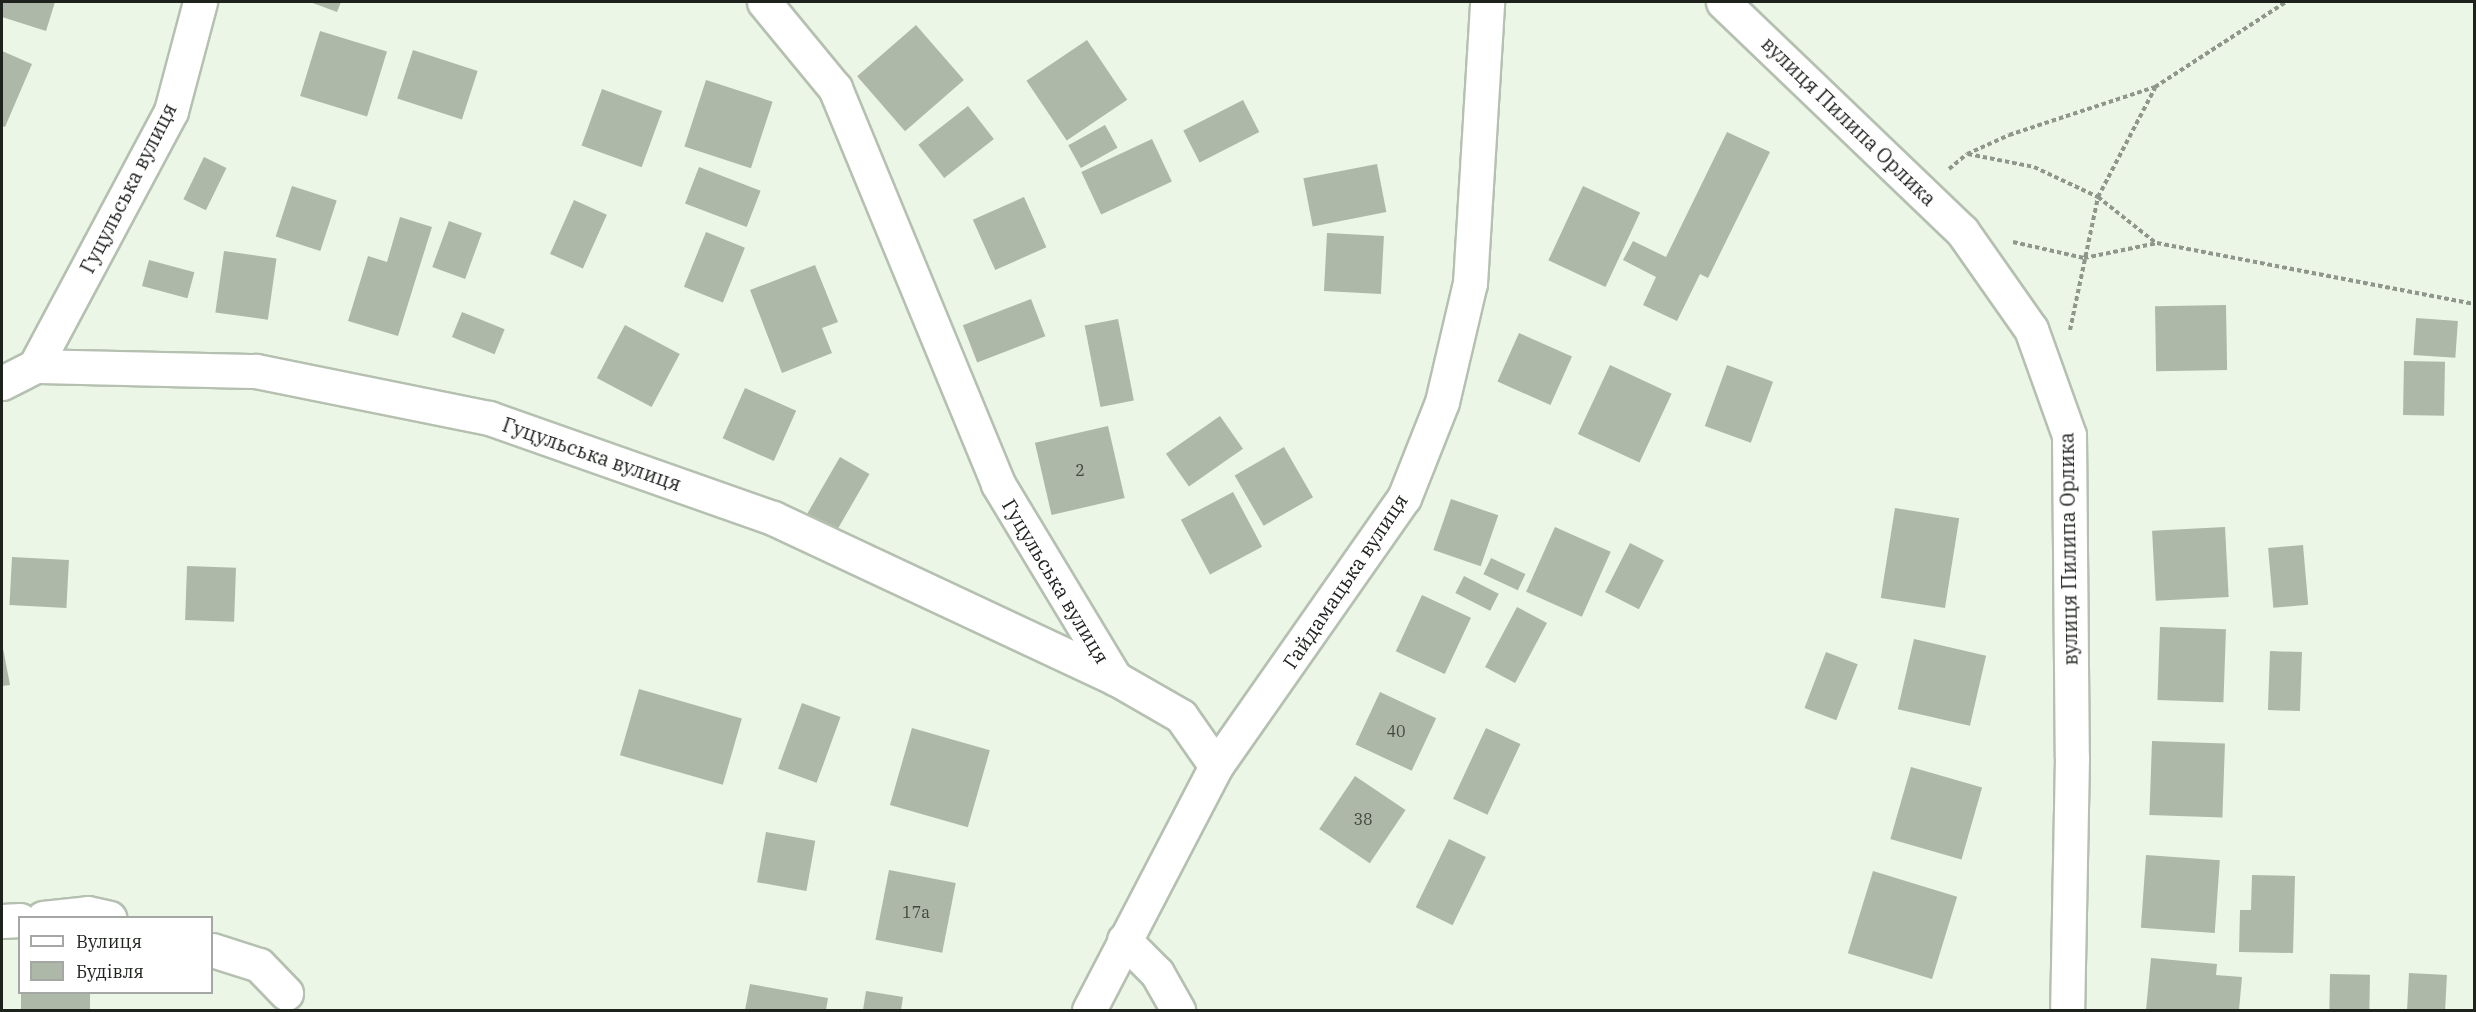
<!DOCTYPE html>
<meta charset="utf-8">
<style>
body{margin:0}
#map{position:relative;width:2476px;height:1012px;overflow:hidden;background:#ebf6e6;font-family:"IBM Plex Serif",serif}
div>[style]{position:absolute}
.building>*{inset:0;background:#aeb8a9;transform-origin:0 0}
.path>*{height:4px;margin-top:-2px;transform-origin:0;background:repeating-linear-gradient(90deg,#8f978c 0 4.5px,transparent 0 7.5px)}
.roads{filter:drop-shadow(2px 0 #b5c0b1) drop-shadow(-2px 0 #b5c0b1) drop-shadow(0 2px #b5c0b1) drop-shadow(0 -2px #b5c0b1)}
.minor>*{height:33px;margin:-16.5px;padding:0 16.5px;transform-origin:16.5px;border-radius:16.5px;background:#fff}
span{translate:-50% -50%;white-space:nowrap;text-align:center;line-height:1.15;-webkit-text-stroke:4.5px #fff;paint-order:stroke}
.number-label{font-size:16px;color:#424840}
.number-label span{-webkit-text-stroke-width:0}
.street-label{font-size:20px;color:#1e221d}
.frame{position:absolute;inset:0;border:3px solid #1e221d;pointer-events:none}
.legend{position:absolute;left:18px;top:916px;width:195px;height:78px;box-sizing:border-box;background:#fff;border:2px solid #a5a7a5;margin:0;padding:8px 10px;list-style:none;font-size:18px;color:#1e221d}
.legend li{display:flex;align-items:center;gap:12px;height:30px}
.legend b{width:30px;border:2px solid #a5a7a5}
</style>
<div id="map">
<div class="building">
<i style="clip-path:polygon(2px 2px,55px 2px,46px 31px,2px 17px)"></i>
<i style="clip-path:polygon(310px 2px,341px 2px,337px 12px)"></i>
<i style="left:916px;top:25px;width:73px;height:78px;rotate:49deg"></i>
<i style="left:320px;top:31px;width:70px;height:68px;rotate:17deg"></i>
<i style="left:1087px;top:40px;width:72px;height:73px;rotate:56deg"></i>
<i style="left:413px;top:50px;width:68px;height:51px;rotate:18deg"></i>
<i style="clip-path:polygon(2px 51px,32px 64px,5px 127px,2px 126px)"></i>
<i style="left:706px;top:80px;width:70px;height:70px;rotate:18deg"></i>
<i style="left:602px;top:89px;width:64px;height:60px;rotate:20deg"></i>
<i style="left:1243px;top:100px;width:36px;height:67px;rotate:63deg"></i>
<i style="left:968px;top:106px;width:42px;height:63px;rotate:52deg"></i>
<i style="left:1105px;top:125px;width:26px;height:42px;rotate:61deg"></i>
<i style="clip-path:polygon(1727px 132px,1770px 152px,1708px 278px,1700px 274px,1677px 321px,1643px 305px,1656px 277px,1623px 260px,1633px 241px,1666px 257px)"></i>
<i style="left:1152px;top:139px;width:47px;height:78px;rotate:65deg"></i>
<i style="left:204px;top:157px;width:25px;height:47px;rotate:26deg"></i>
<i style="left:1377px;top:164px;width:49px;height:75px;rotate:79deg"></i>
<i style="left:699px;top:167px;width:66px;height:39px;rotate:21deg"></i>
<i style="left:292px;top:186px;width:47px;height:53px;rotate:18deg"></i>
<i style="left:1583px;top:186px;width:63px;height:82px;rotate:25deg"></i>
<i style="left:1024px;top:197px;width:55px;height:56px;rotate:66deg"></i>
<i style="left:574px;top:200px;width:36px;height:59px;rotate:24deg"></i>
<i style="clip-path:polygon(400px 217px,432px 227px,398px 336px,348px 321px,368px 256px,387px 262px)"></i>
<i style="left:449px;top:221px;width:35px;height:49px;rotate:20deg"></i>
<i style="left:706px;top:232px;width:42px;height:59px;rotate:22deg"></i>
<i style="left:1327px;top:233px;width:57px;height:58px;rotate:3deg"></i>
<i style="left:224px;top:251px;width:53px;height:62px;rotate:8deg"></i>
<i style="left:149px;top:260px;width:47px;height:27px;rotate:15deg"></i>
<i style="clip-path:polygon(815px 265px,838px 322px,822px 328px,832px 353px,782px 373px,750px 290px)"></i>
<i style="left:1031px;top:299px;width:40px;height:73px;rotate:69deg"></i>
<i style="left:2226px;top:305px;width:65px;height:71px;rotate:89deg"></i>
<i style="left:462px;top:312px;width:46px;height:27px;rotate:22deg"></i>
<i style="left:2416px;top:318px;width:42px;height:37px;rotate:4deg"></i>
<i style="left:1118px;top:319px;width:83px;height:34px;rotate:79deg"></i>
<i style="left:625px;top:325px;width:62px;height:60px;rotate:28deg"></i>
<i style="left:1519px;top:333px;width:58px;height:53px;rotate:24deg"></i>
<i style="left:2404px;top:361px;width:41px;height:54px;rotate:1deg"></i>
<i style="left:1610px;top:365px;width:68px;height:76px;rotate:25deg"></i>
<i style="left:1727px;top:365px;width:49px;height:65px;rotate:20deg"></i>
<i style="left:745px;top:388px;width:56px;height:55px;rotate:24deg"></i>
<i style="left:1220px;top:416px;width:40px;height:66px;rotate:55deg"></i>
<i style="left:1108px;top:426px;width:74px;height:75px;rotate:77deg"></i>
<i style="left:1284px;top:447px;width:58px;height:57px;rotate:60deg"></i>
<i style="left:840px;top:457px;width:34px;height:67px;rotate:30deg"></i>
<i style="left:1233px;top:492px;width:62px;height:59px;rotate:62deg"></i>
<i style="left:1451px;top:499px;width:50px;height:54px;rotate:19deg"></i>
<i style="left:1895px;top:508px;width:65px;height:91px;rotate:9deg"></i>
<i style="left:1555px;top:527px;width:61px;height:71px;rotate:24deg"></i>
<i style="left:2225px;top:527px;width:70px;height:73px;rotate:87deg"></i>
<i style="left:1630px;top:543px;width:38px;height:55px;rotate:27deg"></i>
<i style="left:2303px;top:545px;width:60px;height:35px;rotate:85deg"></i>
<i style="left:12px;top:557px;width:57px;height:48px;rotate:3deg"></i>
<i style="left:1491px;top:558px;width:38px;height:18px;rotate:25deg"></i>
<i style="left:187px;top:566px;width:49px;height:54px;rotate:2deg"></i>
<i style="left:1464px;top:576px;width:39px;height:19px;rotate:27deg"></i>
<i style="left:1422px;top:595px;width:54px;height:62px;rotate:25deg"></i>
<i style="left:1517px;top:607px;width:34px;height:68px;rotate:28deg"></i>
<i style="left:2160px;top:627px;width:66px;height:73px;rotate:2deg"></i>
<i style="left:1914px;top:639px;width:74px;height:72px;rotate:13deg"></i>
<i style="clip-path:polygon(2px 643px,10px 685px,2px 686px)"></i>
<i style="left:2270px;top:651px;width:32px;height:59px;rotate:2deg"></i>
<i style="left:1826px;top:652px;width:34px;height:60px;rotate:21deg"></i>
<i style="left:639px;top:689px;width:107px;height:69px;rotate:16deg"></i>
<i style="left:1380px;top:692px;width:62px;height:58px;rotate:25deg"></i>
<i style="left:802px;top:703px;width:41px;height:70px;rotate:20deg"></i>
<i style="left:912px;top:728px;width:81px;height:80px;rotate:16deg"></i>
<i style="left:1486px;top:728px;width:38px;height:78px;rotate:25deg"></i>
<i style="left:2152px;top:741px;width:73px;height:74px;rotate:2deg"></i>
<i style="left:1911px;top:767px;width:74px;height:75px;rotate:16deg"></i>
<i style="left:1355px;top:776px;width:61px;height:64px;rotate:34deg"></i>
<i style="left:766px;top:832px;width:50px;height:51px;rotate:10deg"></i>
<i style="left:1449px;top:839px;width:41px;height:76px;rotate:26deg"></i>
<i style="left:2146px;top:855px;width:74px;height:73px;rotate:4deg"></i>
<i style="left:889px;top:870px;width:68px;height:71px;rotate:11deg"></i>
<i style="left:1873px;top:871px;width:88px;height:86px;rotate:17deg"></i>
<i style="clip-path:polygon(2252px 875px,2295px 876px,2293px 953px,2239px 952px,2240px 910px,2251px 910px)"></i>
<i style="clip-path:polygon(2151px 958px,2217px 964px,2216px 975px,2242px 977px,2239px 1010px,2146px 1010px)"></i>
<i style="left:2409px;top:973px;width:38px;height:37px;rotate:3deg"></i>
<i style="left:2330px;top:974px;width:40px;height:36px;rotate:1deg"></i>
<i style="clip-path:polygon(750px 984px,828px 998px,826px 1010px,745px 1010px)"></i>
<i style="clip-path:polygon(866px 991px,903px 997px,901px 1010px,863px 1010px)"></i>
<i style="left:21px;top:992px;width:69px;height:18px"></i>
</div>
<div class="path">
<i style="left:1968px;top:154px;width:67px;rotate:11.1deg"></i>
<i style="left:2034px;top:167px;width:71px;rotate:25.1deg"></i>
<i style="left:2098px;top:197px;width:74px;rotate:38.4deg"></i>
<i style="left:1949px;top:169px;width:23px;rotate:-40deg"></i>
<i style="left:1967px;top:154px;width:46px;rotate:-24.3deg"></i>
<i style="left:2009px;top:135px;width:154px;rotate:-18.2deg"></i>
<i style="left:2155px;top:87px;width:156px;rotate:-33deg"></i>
<i style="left:2013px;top:242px;width:73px;rotate:12.7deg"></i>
<i style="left:2084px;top:258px;width:75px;rotate:-11.6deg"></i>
<i style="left:2157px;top:243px;width:323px;rotate:10.9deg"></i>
<i style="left:2070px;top:330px;width:136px;rotate:-78.1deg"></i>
<i style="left:2098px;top:197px;width:123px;rotate:-62.4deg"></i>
</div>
<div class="roads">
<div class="minor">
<i style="left:764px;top:2px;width:112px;rotate:50.5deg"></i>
<i style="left:835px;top:88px;width:428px;rotate:67.6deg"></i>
<i style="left:998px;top:484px;width:227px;rotate:58.9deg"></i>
<i style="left:1723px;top:2px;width:331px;rotate:43.8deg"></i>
<i style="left:1962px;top:231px;width:120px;rotate:54.9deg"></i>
<i style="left:2031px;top:329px;width:113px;rotate:70.3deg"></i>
<i style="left:2069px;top:435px;width:322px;rotate:89.5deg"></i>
<i style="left:2072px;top:757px;width:253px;rotate:91.1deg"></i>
<i style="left:35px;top:366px;width:289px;rotate:-61.9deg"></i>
<i style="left:171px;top:111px;width:113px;rotate:-75.1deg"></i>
<i style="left:2px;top:383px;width:37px;rotate:-27deg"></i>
<i style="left:35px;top:366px;width:221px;rotate:1.3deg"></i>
<i style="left:256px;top:371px;width:238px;rotate:11.4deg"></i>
<i style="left:489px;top:418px;width:301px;rotate:19.4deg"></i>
<i style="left:773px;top:518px;width:378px;rotate:25.1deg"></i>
<i style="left:1115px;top:678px;width:76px;rotate:29.9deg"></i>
<i style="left:1181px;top:716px;width:61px;rotate:55deg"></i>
<i style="left:43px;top:918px;width:45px;rotate:-6.3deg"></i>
<i style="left:88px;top:913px;width:22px;rotate:13deg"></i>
<i style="left:2px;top:921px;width:18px;rotate:-3deg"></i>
<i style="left:1124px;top:940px;width:47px;rotate:45deg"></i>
<i style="left:1157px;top:973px;width:43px;rotate:60.4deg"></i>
<i style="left:212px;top:950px;width:49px;rotate:17.7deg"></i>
<i style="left:259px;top:965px;width:39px;rotate:46deg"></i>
<i style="left:1089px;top:1010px;width:275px;rotate:-62.5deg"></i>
<i style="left:1216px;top:766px;width:327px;rotate:-55deg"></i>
<i style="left:1404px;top:498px;width:103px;rotate:-68.4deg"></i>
<i style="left:1442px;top:402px;width:122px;rotate:-76.8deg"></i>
<i style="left:1470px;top:283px;width:282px;rotate:-86.5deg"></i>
</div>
</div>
<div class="number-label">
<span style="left:1080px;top:470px">2</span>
<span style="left:1396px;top:731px">40</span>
<span style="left:1363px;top:819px">38</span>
<span style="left:916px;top:912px">17а</span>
</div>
<div class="street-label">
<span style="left:1849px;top:121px;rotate:44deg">вулиця Пилипа Орлика</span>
<span style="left:128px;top:188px;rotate:-63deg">Гуцульська вулиця</span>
<span style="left:592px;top:454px;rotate:19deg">Гуцульська вулиця</span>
<span style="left:2068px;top:549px;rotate:-91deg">вулиця Пилипа Орлика</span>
<span style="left:1056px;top:581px;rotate:59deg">Гуцульська вулиця</span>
<span style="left:1345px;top:581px;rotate:-56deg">Гайдамацька вулиця</span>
</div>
<div class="frame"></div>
<ul class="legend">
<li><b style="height:8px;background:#fff"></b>Вулиця</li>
<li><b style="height:16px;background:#aeb8a9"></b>Будівля</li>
</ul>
</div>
